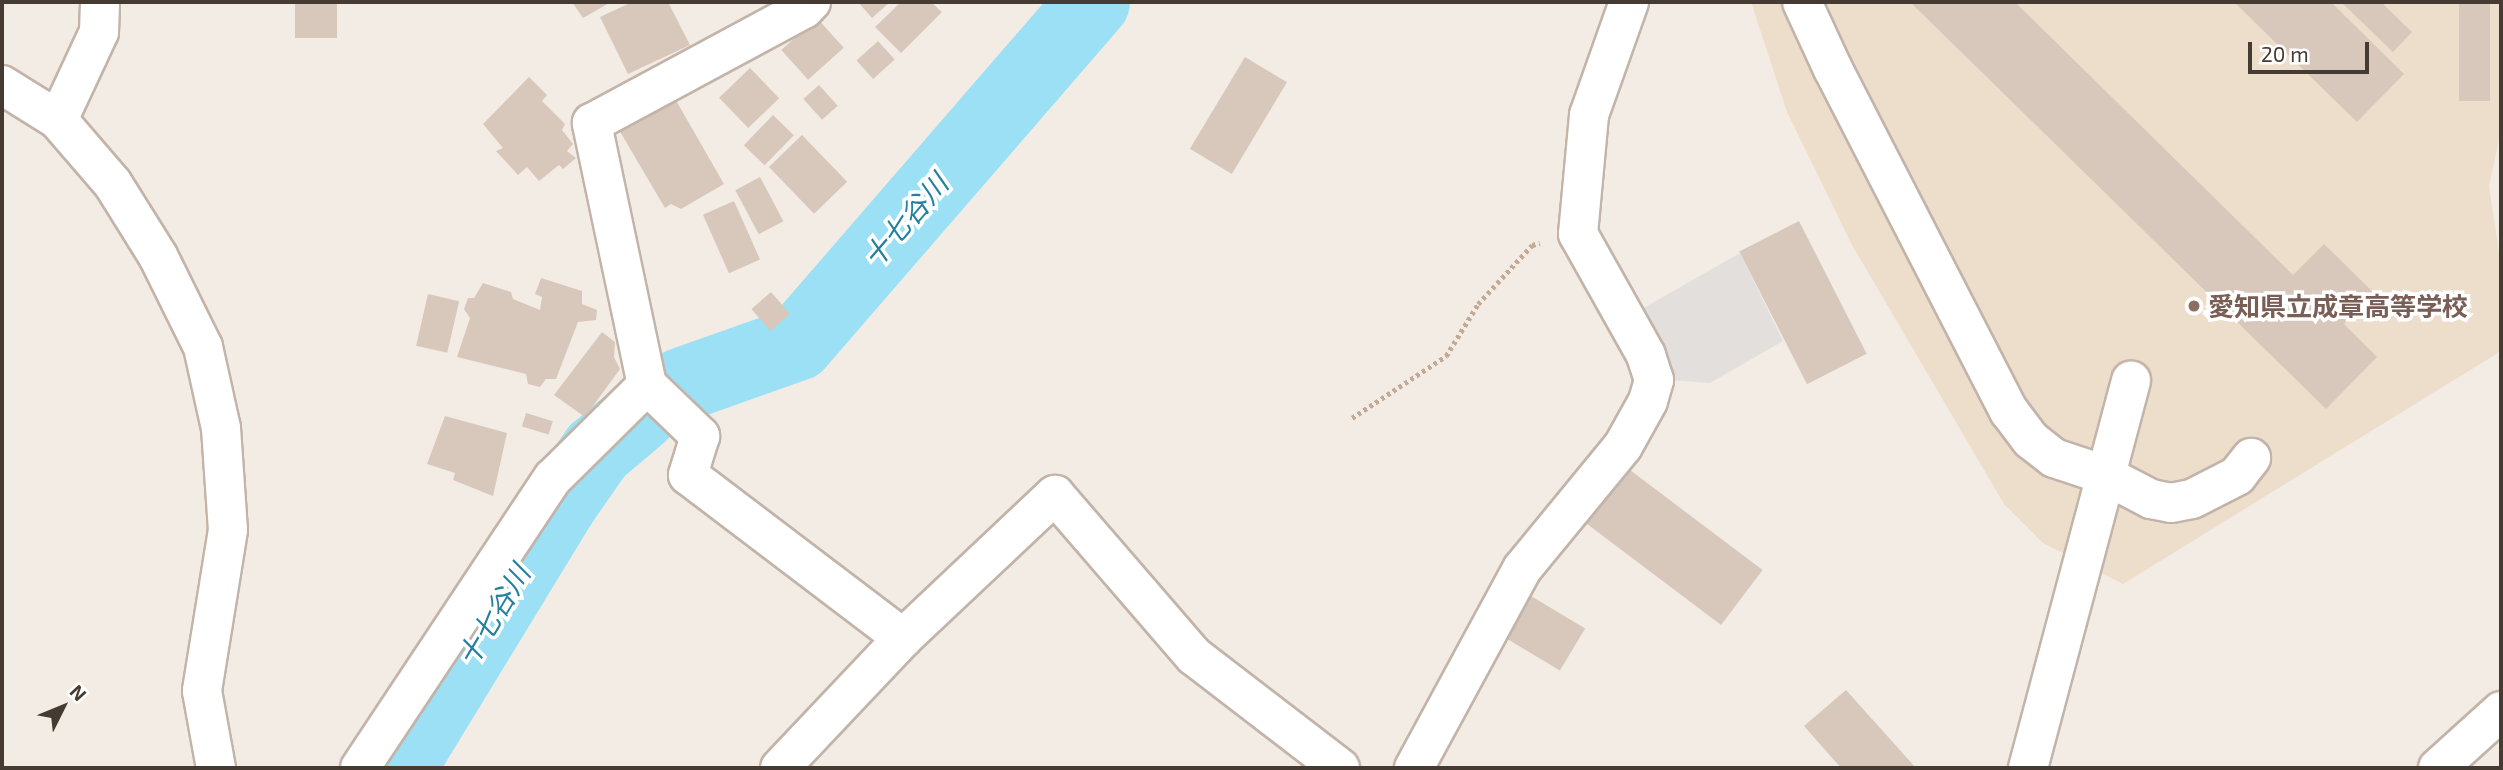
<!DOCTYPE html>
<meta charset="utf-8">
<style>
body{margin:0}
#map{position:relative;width:2503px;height:770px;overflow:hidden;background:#f3ece4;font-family:"Exo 2","Noto Sans JP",sans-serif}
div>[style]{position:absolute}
.education>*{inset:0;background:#eddecc}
.parking>*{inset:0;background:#e3dfdc}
.river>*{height:74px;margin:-37px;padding:0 37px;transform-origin:37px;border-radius:37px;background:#9be0f5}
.building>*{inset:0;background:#d8c8bb;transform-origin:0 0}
.path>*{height:4.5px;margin-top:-2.25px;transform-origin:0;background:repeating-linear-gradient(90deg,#c2aa96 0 3.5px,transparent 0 7px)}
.roads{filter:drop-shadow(2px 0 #c2b4a9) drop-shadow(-2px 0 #c2b4a9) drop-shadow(0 2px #c2b4a9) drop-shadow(0 -2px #c2b4a9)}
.street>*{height:38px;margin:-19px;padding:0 19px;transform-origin:19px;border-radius:19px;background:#fff}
.dots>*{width:19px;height:19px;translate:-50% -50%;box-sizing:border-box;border:4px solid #fff;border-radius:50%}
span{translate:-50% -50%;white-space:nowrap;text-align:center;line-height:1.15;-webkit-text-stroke:7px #fff;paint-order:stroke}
.education-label{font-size:26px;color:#785e54;font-weight:700}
.left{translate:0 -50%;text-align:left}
.water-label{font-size:28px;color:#23809f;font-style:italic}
.frame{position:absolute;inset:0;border:4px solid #453b33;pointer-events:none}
.north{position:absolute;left:28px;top:672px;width:70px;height:70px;-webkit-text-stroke:5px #fff;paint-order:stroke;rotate:47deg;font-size:19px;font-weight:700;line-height:28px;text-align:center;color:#453b33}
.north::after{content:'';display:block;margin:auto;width:24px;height:32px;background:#453b33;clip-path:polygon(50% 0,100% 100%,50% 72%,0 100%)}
.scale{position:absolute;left:2248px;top:42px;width:121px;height:32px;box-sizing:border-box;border:4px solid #453b33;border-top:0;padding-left:9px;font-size:21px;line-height:24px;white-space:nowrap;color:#453b33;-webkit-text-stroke:5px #fff;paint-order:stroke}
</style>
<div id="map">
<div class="education">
<i style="clip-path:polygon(1751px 2px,2501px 2px,2501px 131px,2489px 186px,2501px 265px,2501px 346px,2498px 353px,2123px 584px,2043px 543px,2004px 504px,1852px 245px,1787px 112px)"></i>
</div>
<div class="parking">
<i style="clip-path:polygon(1740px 253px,1783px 341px,1710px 383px,1668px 380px,1640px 310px)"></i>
</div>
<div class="river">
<i style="left:681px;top:385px;width:123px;rotate:-19.5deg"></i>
<i style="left:797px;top:344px;width:452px;rotate:-49.1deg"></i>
<i style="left:399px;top:768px;width:309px;rotate:-58.6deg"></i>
<i style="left:560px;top:504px;width:65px;rotate:-55.1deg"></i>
<i style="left:597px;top:451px;width:57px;rotate:-40.1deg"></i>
</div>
<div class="building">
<i style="left:295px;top:2px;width:42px;height:36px"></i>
<i style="clip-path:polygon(572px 2px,611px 2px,583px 18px)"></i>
<i style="clip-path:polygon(632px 2px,668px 2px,690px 45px,628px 74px,600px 17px)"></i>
<i style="clip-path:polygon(858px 2px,890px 2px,872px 18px)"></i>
<i style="clip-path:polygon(901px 2px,931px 2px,942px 12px,901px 53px,875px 27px)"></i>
<i style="clip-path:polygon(1910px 2px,2015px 2px,2293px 275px,2324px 244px,2374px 293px,2344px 324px,2377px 357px,2326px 409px)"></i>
<i style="clip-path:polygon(2234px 2px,2331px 2px,2404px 74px,2357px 122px)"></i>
<i style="clip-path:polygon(2341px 2px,2381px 2px,2412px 32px,2393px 52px)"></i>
<i style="left:2459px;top:2px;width:31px;height:99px"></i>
<i style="left:817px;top:18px;width:40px;height:48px;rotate:48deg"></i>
<i style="left:878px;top:41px;width:25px;height:29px;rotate:48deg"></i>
<i style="left:1245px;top:57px;width:49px;height:107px;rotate:31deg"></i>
<i style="left:750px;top:68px;width:42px;height:43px;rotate:46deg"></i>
<i style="clip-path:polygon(529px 77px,547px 95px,542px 101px,565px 124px,562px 130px,573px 144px,567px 151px,576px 158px,563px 169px,559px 165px,539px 181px,527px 167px,518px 175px,496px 151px,503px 148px,483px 124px)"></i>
<i style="left:819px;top:85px;width:28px;height:21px;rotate:48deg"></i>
<i style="clip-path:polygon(674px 97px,724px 184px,681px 209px,671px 204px,665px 208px,619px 130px)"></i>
<i style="left:773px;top:115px;width:29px;height:42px;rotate:44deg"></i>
<i style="left:802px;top:135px;width:65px;height:46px;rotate:46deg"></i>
<i style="left:760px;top:177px;width:50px;height:28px;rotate:62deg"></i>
<i style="left:734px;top:201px;width:64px;height:34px;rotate:66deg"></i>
<i style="left:1799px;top:221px;width:149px;height:67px;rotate:63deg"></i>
<i style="clip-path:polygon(541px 278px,582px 291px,582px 304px,597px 310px,596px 320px,578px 322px,556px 379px,546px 379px,540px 387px,528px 384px,526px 374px,457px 357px,470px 318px,464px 309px,468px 298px,474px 298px,483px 283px,511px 292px,513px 299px,540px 310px,542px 297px,535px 294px)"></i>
<i style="left:771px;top:292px;width:29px;height:26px;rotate:49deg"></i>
<i style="left:428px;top:294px;width:32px;height:53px;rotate:13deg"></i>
<i style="clip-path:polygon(602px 332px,615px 342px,614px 357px,620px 369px,585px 417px,554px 395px)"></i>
<i style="left:526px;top:413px;width:28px;height:14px;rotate:17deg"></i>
<i style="clip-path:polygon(445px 416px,507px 433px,493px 496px,453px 480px,455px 473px,427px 464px)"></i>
<i style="left:1622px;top:464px;width:176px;height:69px;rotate:37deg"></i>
<i style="left:1526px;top:593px;width:69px;height:49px;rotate:31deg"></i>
<i style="clip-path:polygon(1846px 690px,1916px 768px,1841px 768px,1804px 726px)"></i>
</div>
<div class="path">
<i style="left:1352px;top:418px;width:113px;rotate:-33.4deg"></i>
<i style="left:1446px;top:356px;width:61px;rotate:-58.4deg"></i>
<i style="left:1478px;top:304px;width:80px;rotate:-47.5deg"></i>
<i style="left:1532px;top:245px;width:8px;rotate:-14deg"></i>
</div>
<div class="roads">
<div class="street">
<i style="left:1802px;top:2px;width:74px;rotate:65.2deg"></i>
<i style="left:1833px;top:69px;width:385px;rotate:62.8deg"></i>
<i style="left:2009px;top:411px;width:36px;rotate:53deg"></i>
<i style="left:2031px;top:440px;width:29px;rotate:38deg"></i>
<i style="left:2054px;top:458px;width:54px;rotate:18.4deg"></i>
<i style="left:2105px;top:475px;width:52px;rotate:27.6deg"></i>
<i style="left:2151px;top:499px;width:20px;rotate:11deg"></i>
<i style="left:2171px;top:503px;width:21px;rotate:-11deg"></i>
<i style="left:2192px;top:499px;width:51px;rotate:-27.1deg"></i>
<i style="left:2237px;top:476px;width:23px;rotate:-52deg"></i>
<i style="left:2px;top:85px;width:66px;rotate:32deg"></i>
<i style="left:58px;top:120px;width:84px;rotate:49.3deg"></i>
<i style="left:113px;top:184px;width:85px;rotate:58deg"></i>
<i style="left:158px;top:256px;width:102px;rotate:63.7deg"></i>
<i style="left:203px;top:347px;width:83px;rotate:77.5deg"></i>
<i style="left:221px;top:428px;width:102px;rotate:86.1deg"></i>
<i style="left:228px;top:530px;width:163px;rotate:99.2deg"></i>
<i style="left:202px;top:691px;width:78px;rotate:79.7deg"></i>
<i style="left:58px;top:120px;width:97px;rotate:-65deg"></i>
<i style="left:99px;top:32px;width:30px;rotate:-88deg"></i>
<i style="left:647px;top:385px;width:74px;rotate:43.9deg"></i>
<i style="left:700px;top:436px;width:41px;rotate:107.1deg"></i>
<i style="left:688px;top:475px;width:270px;rotate:37.2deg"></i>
<i style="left:360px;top:768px;width:348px;rotate:-56.4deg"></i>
<i style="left:553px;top:478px;width:132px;rotate:-44.7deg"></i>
<i style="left:647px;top:385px;width:268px;rotate:-101.9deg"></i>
<i style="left:592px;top:123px;width:241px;rotate:-28.3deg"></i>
<i style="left:804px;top:9px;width:10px;rotate:-45deg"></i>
<i style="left:780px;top:768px;width:179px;rotate:-46.6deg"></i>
<i style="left:903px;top:638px;width:209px;rotate:-43.3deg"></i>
<i style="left:1055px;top:495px;width:213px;rotate:49.2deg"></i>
<i style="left:1194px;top:656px;width:184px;rotate:37.5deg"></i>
<i style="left:1414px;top:768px;width:226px;rotate:-61.5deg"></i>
<i style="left:1522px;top:569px;width:159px;rotate:-50.6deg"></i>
<i style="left:1623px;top:446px;width:51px;rotate:-60.9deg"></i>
<i style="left:1648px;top:401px;width:22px;rotate:-74deg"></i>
<i style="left:1654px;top:380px;width:26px;rotate:-108deg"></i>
<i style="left:1646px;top:355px;width:139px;rotate:-119.3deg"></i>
<i style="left:1578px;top:234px;width:120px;rotate:-84.7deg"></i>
<i style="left:1589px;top:115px;width:120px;rotate:-70.5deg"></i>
<i style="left:2028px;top:768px;width:401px;rotate:-75.1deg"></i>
<i style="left:2438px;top:768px;width:85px;rotate:-42.1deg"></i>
</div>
</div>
<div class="dots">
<i style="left:2194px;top:306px;background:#8d6e63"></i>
</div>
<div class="education-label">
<span class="left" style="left:2208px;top:306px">愛知県立成章高等学校</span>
</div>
<div class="water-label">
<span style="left:905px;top:220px;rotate:-49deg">十七谷川</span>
<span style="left:493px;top:615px;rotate:-59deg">十七谷川</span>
</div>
<div class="frame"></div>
<div class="north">N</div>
<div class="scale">20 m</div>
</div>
